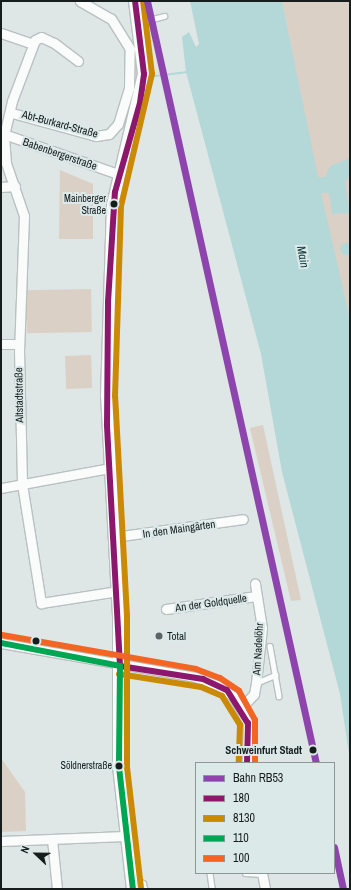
<!DOCTYPE html>
<meta charset="utf-8">
<style>
body{margin:0}
#map{position:relative;width:351px;height:890px;overflow:hidden;background:#dee6e6;font-family:"Archivo Narrow",sans-serif}
div>[style]{position:absolute}
.green>*{inset:0;background:#dbd0c5;transform-origin:0 0}
.water>*{inset:0;background:#b4d7d7}
.round{border-radius:50%}
.stream>*{height:2px;margin:-1px;padding:0 1px;transform-origin:1px;border-radius:1px;background:#b4d7d7}
.roads{filter:drop-shadow(1px 0 #b9c0c0) drop-shadow(-1px 0 #b9c0c0) drop-shadow(0 1px #b9c0c0) drop-shadow(0 -1px #b9c0c0)}
.lane>*{height:4.5px;margin:-2.25px;padding:0 2.25px;transform-origin:2.25px;border-radius:2.25px;background:#fafbfb}
.street>*{height:9px;margin:-4.5px;padding:0 4.5px;transform-origin:4.5px;border-radius:4.5px;background:#fafbfb}
.secondary>*{height:12px;margin:-6px;padding:0 6px;transform-origin:6px;border-radius:6px;background:#fafbfb}
.bus-1>*{height:6px;margin:-3px;padding:0 3px;transform-origin:3px;border-radius:3px;background:#8c186e}
.bus-2>*{height:6px;margin:-3px;padding:0 3px;transform-origin:3px;border-radius:3px;background:#ca8a06}
.bus-3>*{height:6px;margin:-3px;padding:0 3px;transform-origin:3px;border-radius:3px;background:#00a651}
.bus-4>*{height:6px;margin:-3px;padding:0 3px;transform-origin:3px;border-radius:3px;background:#f26522}
.rail-1>*{height:7px;margin:-3.5px;padding:0 3.5px;transform-origin:3.5px;border-radius:3.5px;background:#8e44ad}
.dots>*{width:11px;height:11px;translate:-50% -50%;box-sizing:border-box;border:2px solid #dbe9e9;border-radius:50%}
span{translate:-50% -50%;white-space:nowrap;text-align:center;line-height:1.15;-webkit-text-stroke:4px #dbe9e9;paint-order:stroke}
.bus-label{font-size:10px;color:#171c1c}
.right{translate:-100% -50%;text-align:right}
.street-label{font-size:11px;color:#171c1c}
.poi-label{font-size:11px;color:#171c1c}
.left{translate:0 -50%;text-align:left}
.stop-label{font-size:11px;color:#171c1c;font-weight:700}
.water-label{font-size:12px;color:#0c383a;font-style:italic}
.frame{position:absolute;inset:0;border:2px solid #171c1c;pointer-events:none}
.legend{position:absolute;left:195px;top:762px;width:140px;height:112px;box-sizing:border-box;background:#dbe9e9;border:1px solid #8d9797;margin:0;padding:5px 7px;list-style:none;font-size:12px;color:#171c1c}
.legend li{display:flex;align-items:center;gap:8px;height:20px}
.legend b{width:20px;border:1px solid #8d9797}
.north{position:absolute;left:16px;top:834px;width:40px;height:40px;-webkit-text-stroke:3px #dbe9e9;paint-order:stroke;rotate:292deg;font-size:11px;font-weight:700;line-height:16px;text-align:center;color:#171c1c}
.north::after{content:'';display:block;margin:auto;width:14px;height:18px;background:#171c1c;clip-path:polygon(50% 0,100% 100%,50% 72%,0 100%)}
</style>
<div id="map">
<div class="green">
<i style="clip-path:polygon(282px 1px,350px 1px,350px 320px,330px 242px)"></i>
<i style="clip-path:polygon(60px 170px,93px 184px,93px 239px,59px 239px)"></i>
<i style="left:91px;top:289px;width:43px;height:65px;rotate:89deg"></i>
<i style="left:91px;top:355px;width:33px;height:26px;rotate:88deg"></i>
<i style="clip-path:polygon(263px 425px,301px 600px,291px 601px,250px 428px)"></i>
<i style="clip-path:polygon(1px 758px,25px 792px,26px 831px,1px 832px)"></i>
</div>
<div class="water">
<i style="clip-path:polygon(190px 1px,282px 1px,318px 177px,325px 177px,330px 166px,350px 158px,350px 174px,345px 183px,350px 213px,332px 214px,329px 193px,321px 193px,350px 319px,350px 760px,340px 694px,282px 472px,261px 354px,186px 72px,182px 37px,189px 32px,196px 47px,199px 44px)"></i>
<i class="round" style="left:340px;top:243px;width:12px;height:12px"></i>
</div>
<div class="stream">
<i style="left:155px;top:76px;width:31px;rotate:-7deg"></i>
</div>
<div class="roads">
<div class="lane">
<i style="left:140px;top:22px;width:25px;rotate:-14deg"></i>
<i style="left:270px;top:646px;width:51px;rotate:79.8deg"></i>
<i style="left:256px;top:683px;width:21px;rotate:-23deg"></i>
<i style="left:210px;top:873px;width:15px;rotate:82deg"></i>
<i style="left:245px;top:873px;width:17px;rotate:3deg"></i>
<i style="left:133px;top:877px;width:12px;rotate:31deg"></i>
<i style="left:143px;top:883px;width:6px;rotate:72deg"></i>
</div>
<div class="street">
<i style="left:1px;top:33px;width:34px;rotate:19deg"></i>
<i style="left:78px;top:61px;width:30px;rotate:-143deg"></i>
<i style="left:54px;top:43px;width:14px;rotate:-155deg"></i>
<i style="left:41px;top:37px;width:7px;rotate:153deg"></i>
<i style="left:35px;top:40px;width:65px;rotate:110.7deg"></i>
<i style="left:12px;top:101px;width:35px;rotate:103deg"></i>
<i style="left:4px;top:135px;width:28px;rotate:86deg"></i>
<i style="left:6px;top:163px;width:56px;rotate:71.2deg"></i>
<i style="left:24px;top:216px;width:134px;rotate:92.1deg"></i>
<i style="left:19px;top:350px;width:134px;rotate:88.7deg"></i>
<i style="left:22px;top:484px;width:121px;rotate:80.9deg"></i>
<i style="left:41px;top:603px;width:78px;rotate:-8.9deg"></i>
<i style="left:12px;top:113px;width:87px;rotate:15.3deg"></i>
<i style="left:96px;top:136px;width:13px;rotate:-9deg"></i>
<i style="left:109px;top:134px;width:13px;rotate:-48deg"></i>
<i style="left:118px;top:124px;width:38px;rotate:-73deg"></i>
<i style="left:129px;top:88px;width:39px;rotate:-89deg"></i>
<i style="left:130px;top:49px;width:36px;rotate:-122deg"></i>
<i style="left:111px;top:19px;width:36px;rotate:-150deg"></i>
<i style="left:1px;top:133px;width:124px;rotate:19.3deg"></i>
<i style="left:1px;top:187px;width:14px;rotate:-4deg"></i>
<i style="left:1px;top:344px;width:18px"></i>
<i style="left:1px;top:488px;width:111px;rotate:-10.4deg"></i>
<i style="left:114px;top:537px;width:130px;rotate:-7.9deg"></i>
<i style="left:166px;top:609px;width:91px;rotate:-8.2deg"></i>
<i style="left:1px;top:643px;width:197px;rotate:9.9deg"></i>
<i style="left:195px;top:677px;width:23px;rotate:20deg"></i>
<i style="left:217px;top:685px;width:19px;rotate:35deg"></i>
<i style="left:233px;top:696px;width:31px;rotate:61deg"></i>
<i style="left:248px;top:723px;width:40px;rotate:91.4deg"></i>
<i style="left:241px;top:708px;width:19px;rotate:-47deg"></i>
<i style="left:254px;top:694px;width:11px;rotate:-80deg"></i>
<i style="left:256px;top:683px;width:55px;rotate:-83.8deg"></i>
<i style="left:262px;top:628px;width:45px;rotate:-99deg"></i>
<i style="left:52px;top:839px;width:50px;rotate:84.3deg"></i>
<i style="left:1px;top:841px;width:124px;rotate:-2.3deg"></i>
<i style="left:262px;top:873px;width:16px;rotate:79deg"></i>
</div>
<div class="secondary">
<i style="left:133px;top:889px;width:123px;rotate:-96.5deg"></i>
<i style="left:119px;top:767px;width:151px;rotate:-90deg"></i>
<i style="left:119px;top:616px;width:220px;rotate:-93.1deg"></i>
<i style="left:107px;top:396px;width:191px;rotate:-88.2deg"></i>
<i style="left:113px;top:205px;width:135px;rotate:-76.7deg"></i>
<i style="left:144px;top:74px;width:74px;rotate:-97deg"></i>
</div>
</div>
<div class="bus-1">
<i style="left:120px;top:666px;width:242px;rotate:-93.1deg"></i>
<i style="left:107px;top:424px;width:122px;rotate:-89.5deg"></i>
<i style="left:108px;top:302px;width:110px;rotate:-86.4deg"></i>
<i style="left:115px;top:192px;width:92px;rotate:-74.3deg"></i>
<i style="left:140px;top:103px;width:29px;rotate:-82deg"></i>
<i style="left:144px;top:74px;width:74px;rotate:-97deg"></i>
<i style="left:120px;top:666px;width:84px;rotate:8.9deg"></i>
<i style="left:203px;top:679px;width:26px;rotate:25deg"></i>
<i style="left:227px;top:690px;width:39px;rotate:58deg"></i>
<i style="left:248px;top:723px;width:40px;rotate:91.4deg"></i>
</div>
<div class="bus-2">
<i style="left:119px;top:674px;width:83px;rotate:9deg"></i>
<i style="left:201px;top:687px;width:23px;rotate:23deg"></i>
<i style="left:222px;top:696px;width:34px;rotate:58deg"></i>
<i style="left:240px;top:725px;width:38px;rotate:92deg"></i>
<i style="left:141px;top:888px;width:122px;rotate:-96.6deg"></i>
<i style="left:127px;top:767px;width:151px;rotate:-90deg"></i>
<i style="left:127px;top:616px;width:220px;rotate:-93.1deg"></i>
<i style="left:115px;top:396px;width:190px;rotate:-88.2deg"></i>
<i style="left:121px;top:206px;width:136px;rotate:-76.8deg"></i>
<i style="left:152px;top:74px;width:74px;rotate:-97deg"></i>
</div>
<div class="bus-3">
<i style="left:1px;top:643px;width:121px;rotate:10.9deg"></i>
<i style="left:120px;top:666px;width:101px;rotate:90.6deg"></i>
<i style="left:119px;top:767px;width:123px;rotate:83.5deg"></i>
</div>
<div class="bus-4">
<i style="left:2px;top:635px;width:197px;rotate:9.9deg"></i>
<i style="left:196px;top:669px;width:26px;rotate:21deg"></i>
<i style="left:220px;top:678px;width:23px;rotate:34deg"></i>
<i style="left:239px;top:691px;width:33px;rotate:61deg"></i>
<i style="left:255px;top:720px;width:43px;rotate:90deg"></i>
</div>
<div class="rail-1">
<i style="left:147px;top:1px;width:781px;rotate:77.5deg"></i>
<i style="left:334px;top:847px;width:43px;rotate:77.9deg"></i>
</div>
<div class="dots">
<i style="left:114px;top:204px;background:#171c1c"></i>
<i style="left:159px;top:636px;background:#5d6363"></i>
<i style="left:36px;top:641px;background:#171c1c"></i>
<i style="left:313px;top:750px;background:#171c1c"></i>
<i style="left:119px;top:766px;background:#171c1c"></i>
</div>
<div class="bus-label">
<span class="right" style="left:106px;top:204px">Mainberger<br>Straße</span>
<span class="right" style="left:112px;top:766px">Söldnerstraße</span>
</div>
<div class="street-label">
<span style="left:60px;top:124px;rotate:15deg">Abt-Burkard-Straße</span>
<span style="left:60px;top:154px;rotate:19deg">Babenbergerstraße</span>
<span style="left:19px;top:395px;rotate:-91deg">Altstadtstraße</span>
<span style="left:179px;top:529px;rotate:-8deg">In den Maingärten</span>
<span style="left:211px;top:603px;rotate:-8deg">An der Goldquelle</span>
<span style="left:258px;top:649px;rotate:-87deg">Am Nadelöhr</span>
</div>
<div class="poi-label">
<span class="left" style="left:167px;top:636px">Total</span>
</div>
<div class="stop-label">
<span class="right" style="left:302px;top:750px">Schweinfurt Stadt</span>
</div>
<div class="water-label">
<span style="left:302px;top:257px;rotate:80deg">Main</span>
</div>
<div class="frame"></div>
<ul class="legend">
<li><b style="height:5px;background:#8e44ad"></b>Bahn RB53</li>
<li><b style="height:5px;background:#8c186e"></b>180</li>
<li><b style="height:5px;background:#ca8a06"></b>8130</li>
<li><b style="height:5px;background:#00a651"></b>110</li>
<li><b style="height:5px;background:#f26522"></b>100</li>
</ul>
<div class="north">N</div>
</div>
